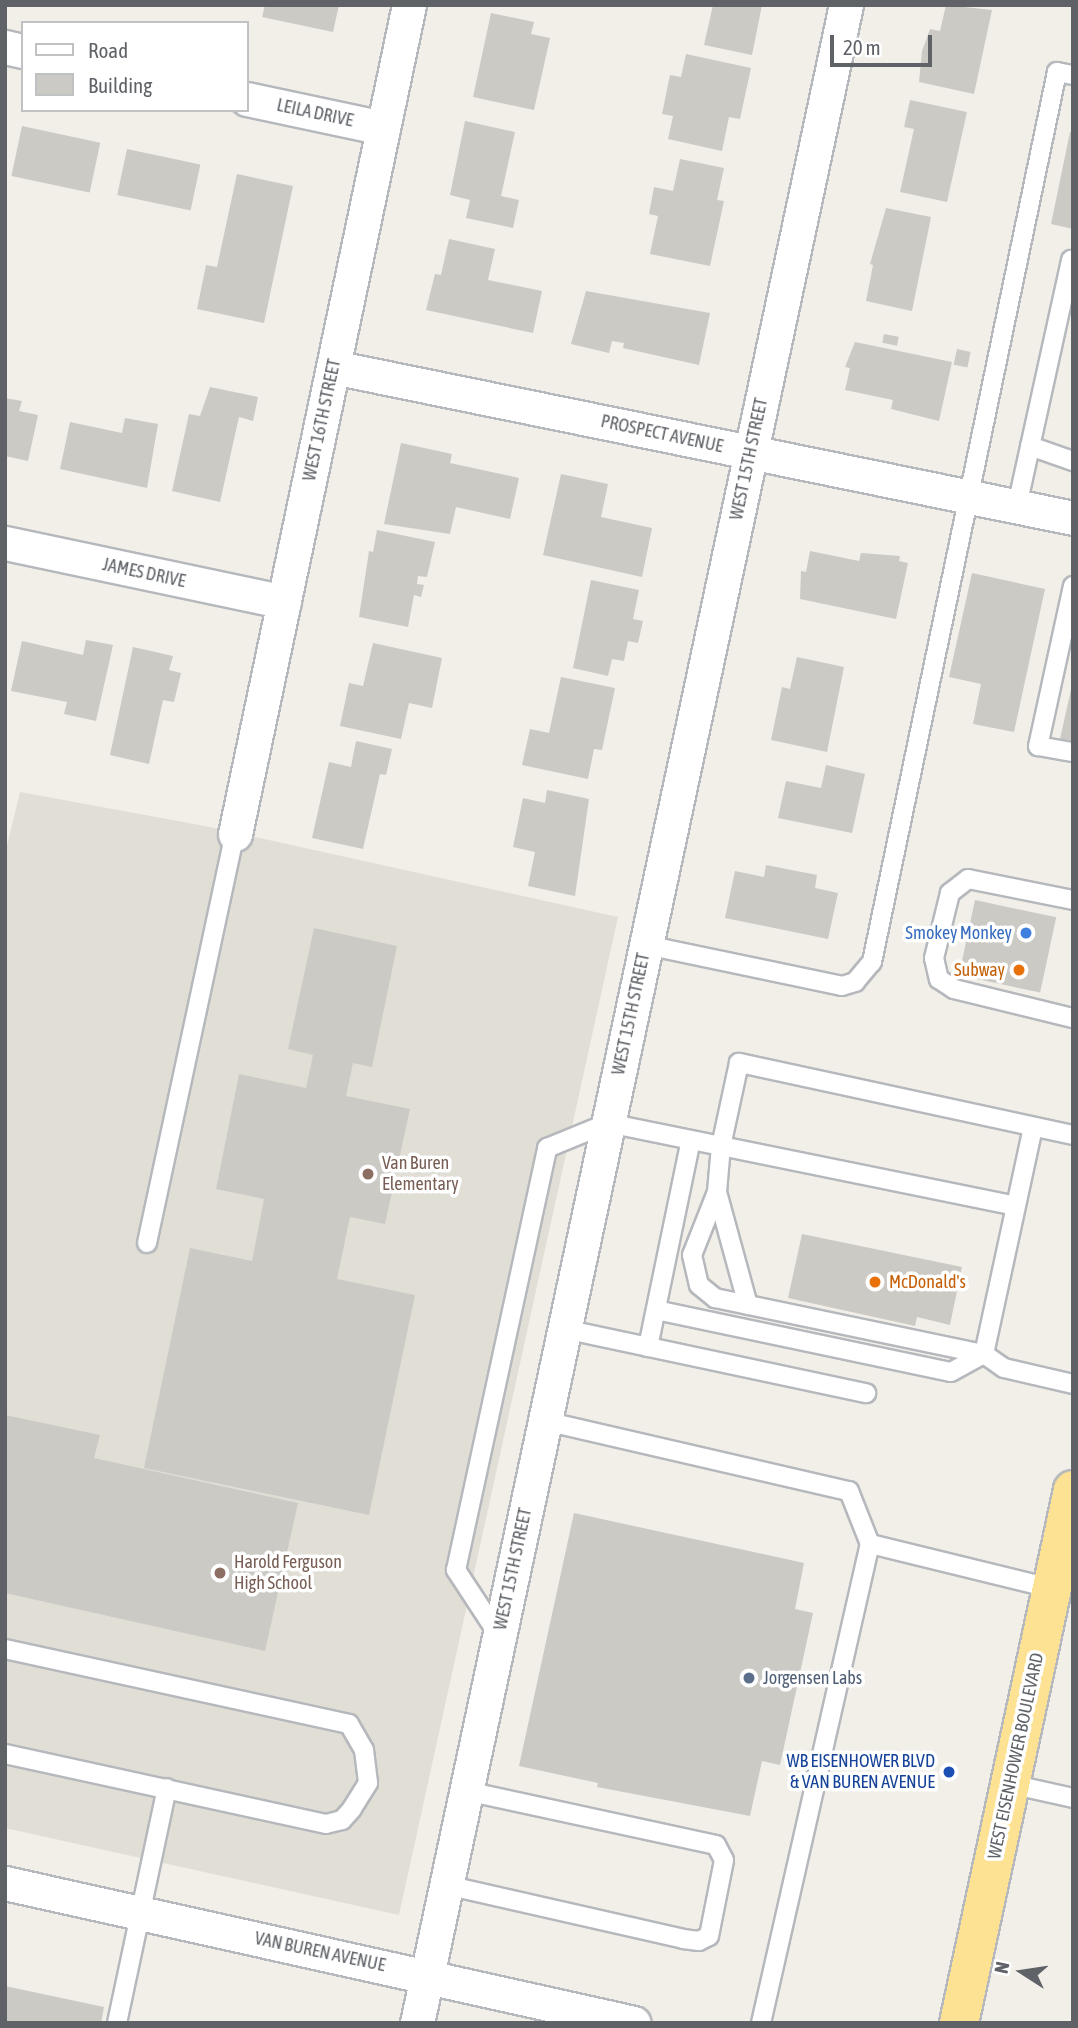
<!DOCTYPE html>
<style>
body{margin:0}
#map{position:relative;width:1078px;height:2028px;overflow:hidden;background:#f1efe8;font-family:"Asap Condensed",sans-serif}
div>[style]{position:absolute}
.education>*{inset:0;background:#e1ded6}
.building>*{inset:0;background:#cccac5;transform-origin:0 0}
.roads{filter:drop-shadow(2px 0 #b5b8bc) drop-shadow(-2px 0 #b5b8bc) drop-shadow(0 2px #b5b8bc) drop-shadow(0 -2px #b5b8bc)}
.lane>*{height:18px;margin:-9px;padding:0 9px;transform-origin:9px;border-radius:9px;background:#fff}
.street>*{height:33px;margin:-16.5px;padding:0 16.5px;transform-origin:16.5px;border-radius:16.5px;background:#fff}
.highway>*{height:38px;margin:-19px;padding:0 19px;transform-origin:19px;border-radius:19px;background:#fde293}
.dots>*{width:19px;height:19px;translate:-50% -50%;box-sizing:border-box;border:4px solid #fff;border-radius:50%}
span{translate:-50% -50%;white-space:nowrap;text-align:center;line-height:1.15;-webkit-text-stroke:7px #fff;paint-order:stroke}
.street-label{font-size:18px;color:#5f6368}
.shop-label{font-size:18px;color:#366cbe}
.right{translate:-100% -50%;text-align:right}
.food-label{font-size:18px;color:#c56008}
.left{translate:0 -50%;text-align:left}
.education-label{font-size:18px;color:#785e54}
.service-label{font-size:18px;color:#4e5e75}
.transit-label{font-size:18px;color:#164399}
.frame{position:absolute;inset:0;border:7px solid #5f6368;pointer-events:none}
.legend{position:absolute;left:21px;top:21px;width:228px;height:91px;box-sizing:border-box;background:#fff;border:2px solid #bfc1c3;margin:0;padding:9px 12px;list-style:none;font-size:21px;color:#5f6368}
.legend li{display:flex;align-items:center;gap:14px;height:35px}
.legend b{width:35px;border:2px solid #bfc1c3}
.north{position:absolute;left:987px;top:1937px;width:70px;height:70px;-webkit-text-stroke:5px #fff;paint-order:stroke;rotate:282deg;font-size:19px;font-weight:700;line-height:28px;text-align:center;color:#5f6368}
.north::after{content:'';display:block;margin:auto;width:24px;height:32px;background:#5f6368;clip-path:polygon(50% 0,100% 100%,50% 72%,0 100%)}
.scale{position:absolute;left:830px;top:35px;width:102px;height:32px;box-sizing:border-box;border:4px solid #5f6368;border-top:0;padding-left:9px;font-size:21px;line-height:24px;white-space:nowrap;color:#5f6368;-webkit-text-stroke:5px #fff;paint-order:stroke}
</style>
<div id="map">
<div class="education">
<i style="clip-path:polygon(20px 792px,205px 826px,618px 917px,399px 1915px,5px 1828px,5px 854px)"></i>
</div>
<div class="building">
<i style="clip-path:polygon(265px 5px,339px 5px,333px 32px,262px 17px)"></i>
<i style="clip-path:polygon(713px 5px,762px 5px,752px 55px,704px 45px)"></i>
<i style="clip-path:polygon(946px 5px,992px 10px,974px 94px,919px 82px,922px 51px,930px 29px,940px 31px)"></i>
<i style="clip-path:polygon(491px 13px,534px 22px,531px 34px,550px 38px,534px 110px,473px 97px)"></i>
<i style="clip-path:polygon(686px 54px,751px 68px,740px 119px,729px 117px,722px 151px,668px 139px,673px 116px,662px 114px,670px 75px,681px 77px)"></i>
<i style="clip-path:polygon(910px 100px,967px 112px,947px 202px,900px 192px,914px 129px,904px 127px)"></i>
<i style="clip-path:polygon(465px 121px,515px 132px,501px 196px,519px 200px,513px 228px,466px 218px,470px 200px,450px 195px)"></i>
<i style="left:22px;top:126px;width:80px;height:51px;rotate:12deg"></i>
<i style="clip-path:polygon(1070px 132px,1073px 132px,1073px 229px,1051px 224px)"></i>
<i style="left:127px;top:149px;width:75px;height:47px;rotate:12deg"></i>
<i style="clip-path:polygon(680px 159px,724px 168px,717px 200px,724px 201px,710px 266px,650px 254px,658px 216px,649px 214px,654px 187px,673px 191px)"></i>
<i style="clip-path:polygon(237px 174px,293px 186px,264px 323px,197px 309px,206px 265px,217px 267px)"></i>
<i style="clip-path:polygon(886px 208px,931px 217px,912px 311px,866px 301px,873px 265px,870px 264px)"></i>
<i style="clip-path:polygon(449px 239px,495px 249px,488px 280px,542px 291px,533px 333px,426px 310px,435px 274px,441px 275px)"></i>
<i style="clip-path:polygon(586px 291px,710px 313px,699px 365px,623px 348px,624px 343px,612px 341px,609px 353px,571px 344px)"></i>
<i style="left:884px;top:334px;width:15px;height:9px;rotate:11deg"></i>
<i style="clip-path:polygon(855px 342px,952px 362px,939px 421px,891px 409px,893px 400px,845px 390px,850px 368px,845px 367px)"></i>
<i style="left:957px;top:349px;width:14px;height:16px;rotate:12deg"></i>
<i style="clip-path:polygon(210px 387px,258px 397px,253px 421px,239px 417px,220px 502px,172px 491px,189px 414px,200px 416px)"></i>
<i style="clip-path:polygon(5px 398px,22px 401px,19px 411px,38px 415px,28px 461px,5px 456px)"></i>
<i style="clip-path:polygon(125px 418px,158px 424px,147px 488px,60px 469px,70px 422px,122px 433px)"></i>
<i style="clip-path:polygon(401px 443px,452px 454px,450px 463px,519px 478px,510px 519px,456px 507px,450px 534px,384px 524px)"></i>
<i style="clip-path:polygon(561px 474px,608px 484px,601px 517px,652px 528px,642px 577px,543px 555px)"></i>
<i style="clip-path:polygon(377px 530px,435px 542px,427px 577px,418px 576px,417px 584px,424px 585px,421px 597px,414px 595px,408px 627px,359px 617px,369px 551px,373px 552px)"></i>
<i style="clip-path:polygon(810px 551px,859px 561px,861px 553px,900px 556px,899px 561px,908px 563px,896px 619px,800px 599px,801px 571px,806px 572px)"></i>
<i style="clip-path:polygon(972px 573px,1045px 589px,1014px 732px,973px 724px,981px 684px,949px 677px)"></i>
<i style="clip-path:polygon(591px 580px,639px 590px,633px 619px,643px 621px,638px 643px,628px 641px,624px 661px,612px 659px,608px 676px,573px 668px)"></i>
<i style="clip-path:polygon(86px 640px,113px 645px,96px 721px,64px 714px,67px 702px,11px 691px,22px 641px,83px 655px)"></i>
<i style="clip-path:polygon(373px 643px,442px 658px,432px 708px,409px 703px,401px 739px,340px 726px,349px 683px,363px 686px)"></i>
<i style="clip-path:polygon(133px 647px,173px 656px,169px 670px,181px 673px,174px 702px,163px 700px,149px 764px,110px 755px)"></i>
<i style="clip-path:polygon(797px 657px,844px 667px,827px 752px,771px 740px,782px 687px,790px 689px)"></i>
<i style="clip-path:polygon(561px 677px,615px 688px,602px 750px,594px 749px,588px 779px,522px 765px,530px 729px,549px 733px)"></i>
<i style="clip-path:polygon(1072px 685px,1073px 686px,1073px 741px,1060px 739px)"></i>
<i style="clip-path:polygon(356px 741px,392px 749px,386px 775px,380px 774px,363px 849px,312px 838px,329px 762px,351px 767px)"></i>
<i style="clip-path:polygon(826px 765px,865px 774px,852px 833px,778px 818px,786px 781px,821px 788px)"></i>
<i style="clip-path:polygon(547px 790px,589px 799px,575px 896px,528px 886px,535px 852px,513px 847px,523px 798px,545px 803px)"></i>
<i style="clip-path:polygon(766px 865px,817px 875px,815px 888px,838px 893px,828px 939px,725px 918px,735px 871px,764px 877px)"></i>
<i style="left:975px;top:900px;width:83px;height:77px;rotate:12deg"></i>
<i style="clip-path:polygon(314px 928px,397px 946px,372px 1067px,353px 1063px,346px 1096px,410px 1109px,385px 1224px,350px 1217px,337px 1279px,415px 1295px,369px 1515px,144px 1468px,190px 1248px,252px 1261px,264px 1199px,216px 1189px,239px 1074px,306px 1088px,313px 1055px,288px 1049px)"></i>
<i style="clip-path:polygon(802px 1234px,962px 1267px,950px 1325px,917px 1317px,915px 1326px,788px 1298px)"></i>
<i style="clip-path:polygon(5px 1415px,100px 1435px,94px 1458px,298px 1503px,265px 1651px,5px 1593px)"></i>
<i style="clip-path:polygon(574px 1513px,804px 1563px,795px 1609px,813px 1613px,780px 1765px,762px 1761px,750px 1816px,597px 1787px,598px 1783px,519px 1766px)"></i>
<i style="clip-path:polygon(5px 1986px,104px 2007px,101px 2023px,5px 2023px)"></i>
</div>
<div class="roads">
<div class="lane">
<i style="left:1030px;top:446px;width:46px;rotate:19.2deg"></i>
<i style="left:1017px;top:506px;width:252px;rotate:-77.6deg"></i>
<i style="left:1073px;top:586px;width:164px;rotate:102.3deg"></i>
<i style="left:1038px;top:746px;width:36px;rotate:10deg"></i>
<i style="left:1073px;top:900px;width:107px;rotate:-168.7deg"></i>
<i style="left:968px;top:879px;width:23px;rotate:142deg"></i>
<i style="left:950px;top:893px;width:67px;rotate:103.8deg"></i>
<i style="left:934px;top:958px;width:22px;rotate:77deg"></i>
<i style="left:939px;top:979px;width:18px;rotate:34deg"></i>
<i style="left:954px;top:989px;width:122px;rotate:13.7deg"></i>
<i style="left:646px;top:945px;width:200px;rotate:11.8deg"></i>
<i style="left:842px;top:986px;width:14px;rotate:-17deg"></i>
<i style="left:855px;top:982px;width:26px;rotate:-50deg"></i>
<i style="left:872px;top:962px;width:909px;rotate:-78.26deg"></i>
<i style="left:1057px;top:72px;width:16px;rotate:11deg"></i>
<i style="left:1073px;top:1135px;width:342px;rotate:-167.8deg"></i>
<i style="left:739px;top:1063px;width:85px;rotate:102.2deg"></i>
<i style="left:721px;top:1146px;width:46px;rotate:95deg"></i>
<i style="left:717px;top:1192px;width:68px;rotate:111.6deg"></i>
<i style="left:692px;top:1255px;width:31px;rotate:77deg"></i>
<i style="left:699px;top:1285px;width:21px;rotate:39deg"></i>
<i style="left:715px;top:1298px;width:275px;rotate:11.8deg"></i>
<i style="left:984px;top:1354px;width:24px;rotate:35deg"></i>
<i style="left:1004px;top:1368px;width:71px;rotate:13.1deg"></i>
<i style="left:717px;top:1192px;width:117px;rotate:74.7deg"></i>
<i style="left:147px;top:1243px;width:418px;rotate:-77.9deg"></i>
<i style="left:656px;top:1310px;width:301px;rotate:11.9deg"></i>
<i style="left:951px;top:1372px;width:38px;rotate:-29deg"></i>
<i style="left:984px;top:1354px;width:232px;rotate:-77.8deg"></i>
<i style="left:564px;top:1329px;width:309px;rotate:12deg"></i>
<i style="left:648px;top:1347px;width:211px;rotate:-78.3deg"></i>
<i style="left:545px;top:1421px;width:312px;rotate:13deg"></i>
<i style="left:849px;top:1491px;width:57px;rotate:68.4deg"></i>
<i style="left:498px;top:1634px;width:77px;rotate:-123.3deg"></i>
<i style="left:456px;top:1570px;width:432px;rotate:-77.8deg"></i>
<i style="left:547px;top:1148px;width:66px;rotate:-22.3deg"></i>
<i style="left:608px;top:1123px;width:416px;rotate:11.5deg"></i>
<i style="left:5px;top:1649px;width:352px;rotate:12.3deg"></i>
<i style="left:349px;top:1724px;width:30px;rotate:60deg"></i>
<i style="left:364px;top:1750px;width:33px;rotate:83deg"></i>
<i style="left:368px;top:1783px;width:31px;rotate:122deg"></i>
<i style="left:352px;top:1809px;width:15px;rotate:132deg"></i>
<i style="left:342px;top:1820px;width:16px;rotate:166deg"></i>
<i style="left:326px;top:1824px;width:329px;rotate:-167.7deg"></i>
<i style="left:1010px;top:1784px;width:65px;rotate:12.5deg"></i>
<i style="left:446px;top:1885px;width:243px;rotate:12.8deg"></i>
<i style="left:683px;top:1939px;width:16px;rotate:7deg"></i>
<i style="left:699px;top:1941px;width:11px;rotate:-27deg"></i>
<i style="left:709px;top:1936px;width:77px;rotate:-78.8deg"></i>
<i style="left:724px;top:1860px;width:17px;rotate:-118deg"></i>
<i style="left:716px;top:1845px;width:256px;rotate:-167.8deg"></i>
<i style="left:117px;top:2023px;width:240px;rotate:-78deg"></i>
<i style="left:761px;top:2023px;width:491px;rotate:-77.2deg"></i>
<i style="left:870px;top:1544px;width:186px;rotate:13.7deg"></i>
</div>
<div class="street">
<i style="left:5px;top:47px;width:18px;rotate:13deg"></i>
<i style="left:247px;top:99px;width:139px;rotate:12deg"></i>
<i style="left:333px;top:367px;width:755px;rotate:11.53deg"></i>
<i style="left:5px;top:543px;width:285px;rotate:11.9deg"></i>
<i style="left:235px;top:834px;width:847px;rotate:-78.15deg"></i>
<i style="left:5px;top:1883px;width:644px;rotate:12.55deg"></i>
<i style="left:417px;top:2023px;width:2063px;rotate:-78deg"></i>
</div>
<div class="highway">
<i style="left:959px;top:2023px;width:545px;rotate:-77.93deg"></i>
</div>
</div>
<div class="dots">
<i style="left:1026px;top:933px;background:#3f7fe0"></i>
<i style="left:1019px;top:970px;background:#e8710a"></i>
<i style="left:368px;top:1174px;background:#8d6e63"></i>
<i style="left:875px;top:1282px;background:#e8710a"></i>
<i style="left:220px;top:1573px;background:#8d6e63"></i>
<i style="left:749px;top:1678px;background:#5c6f8a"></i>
<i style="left:949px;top:1772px;background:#1a4fb4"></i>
</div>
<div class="street-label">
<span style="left:315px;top:113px;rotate:12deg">LEILA DRIVE</span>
<span style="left:322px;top:420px;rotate:-78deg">WEST 16TH STREET</span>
<span style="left:662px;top:434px;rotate:12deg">PROSPECT AVENUE</span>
<span style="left:749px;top:459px;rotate:-78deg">WEST 15TH STREET</span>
<span style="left:144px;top:573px;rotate:12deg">JAMES DRIVE</span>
<span style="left:631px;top:1014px;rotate:-78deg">WEST 15TH STREET</span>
<span style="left:513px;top:1569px;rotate:-78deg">WEST 15TH STREET</span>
<span style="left:1016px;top:1756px;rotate:-78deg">WEST EISENHOWER BOULEVARD</span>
<span style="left:320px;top:1952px;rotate:12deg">VAN BUREN AVENUE</span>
</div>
<div class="shop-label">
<span class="right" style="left:1012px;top:933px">Smokey Monkey</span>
</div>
<div class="food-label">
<span class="right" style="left:1005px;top:970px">Subway</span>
<span class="left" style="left:889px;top:1282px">McDonald's</span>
</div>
<div class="education-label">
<span class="left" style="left:382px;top:1174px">Van Buren<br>Elementary</span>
<span class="left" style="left:234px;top:1573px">Harold Ferguson<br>High School</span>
</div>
<div class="service-label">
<span class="left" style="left:763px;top:1678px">Jorgensen Labs</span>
</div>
<div class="transit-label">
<span class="right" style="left:935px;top:1772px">WB EISENHOWER BLVD<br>&amp; VAN BUREN AVENUE</span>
</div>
<div class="frame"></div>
<ul class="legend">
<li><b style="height:9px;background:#fff"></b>Road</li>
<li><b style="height:19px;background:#cccac5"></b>Building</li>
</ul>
<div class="north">N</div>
<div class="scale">20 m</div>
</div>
